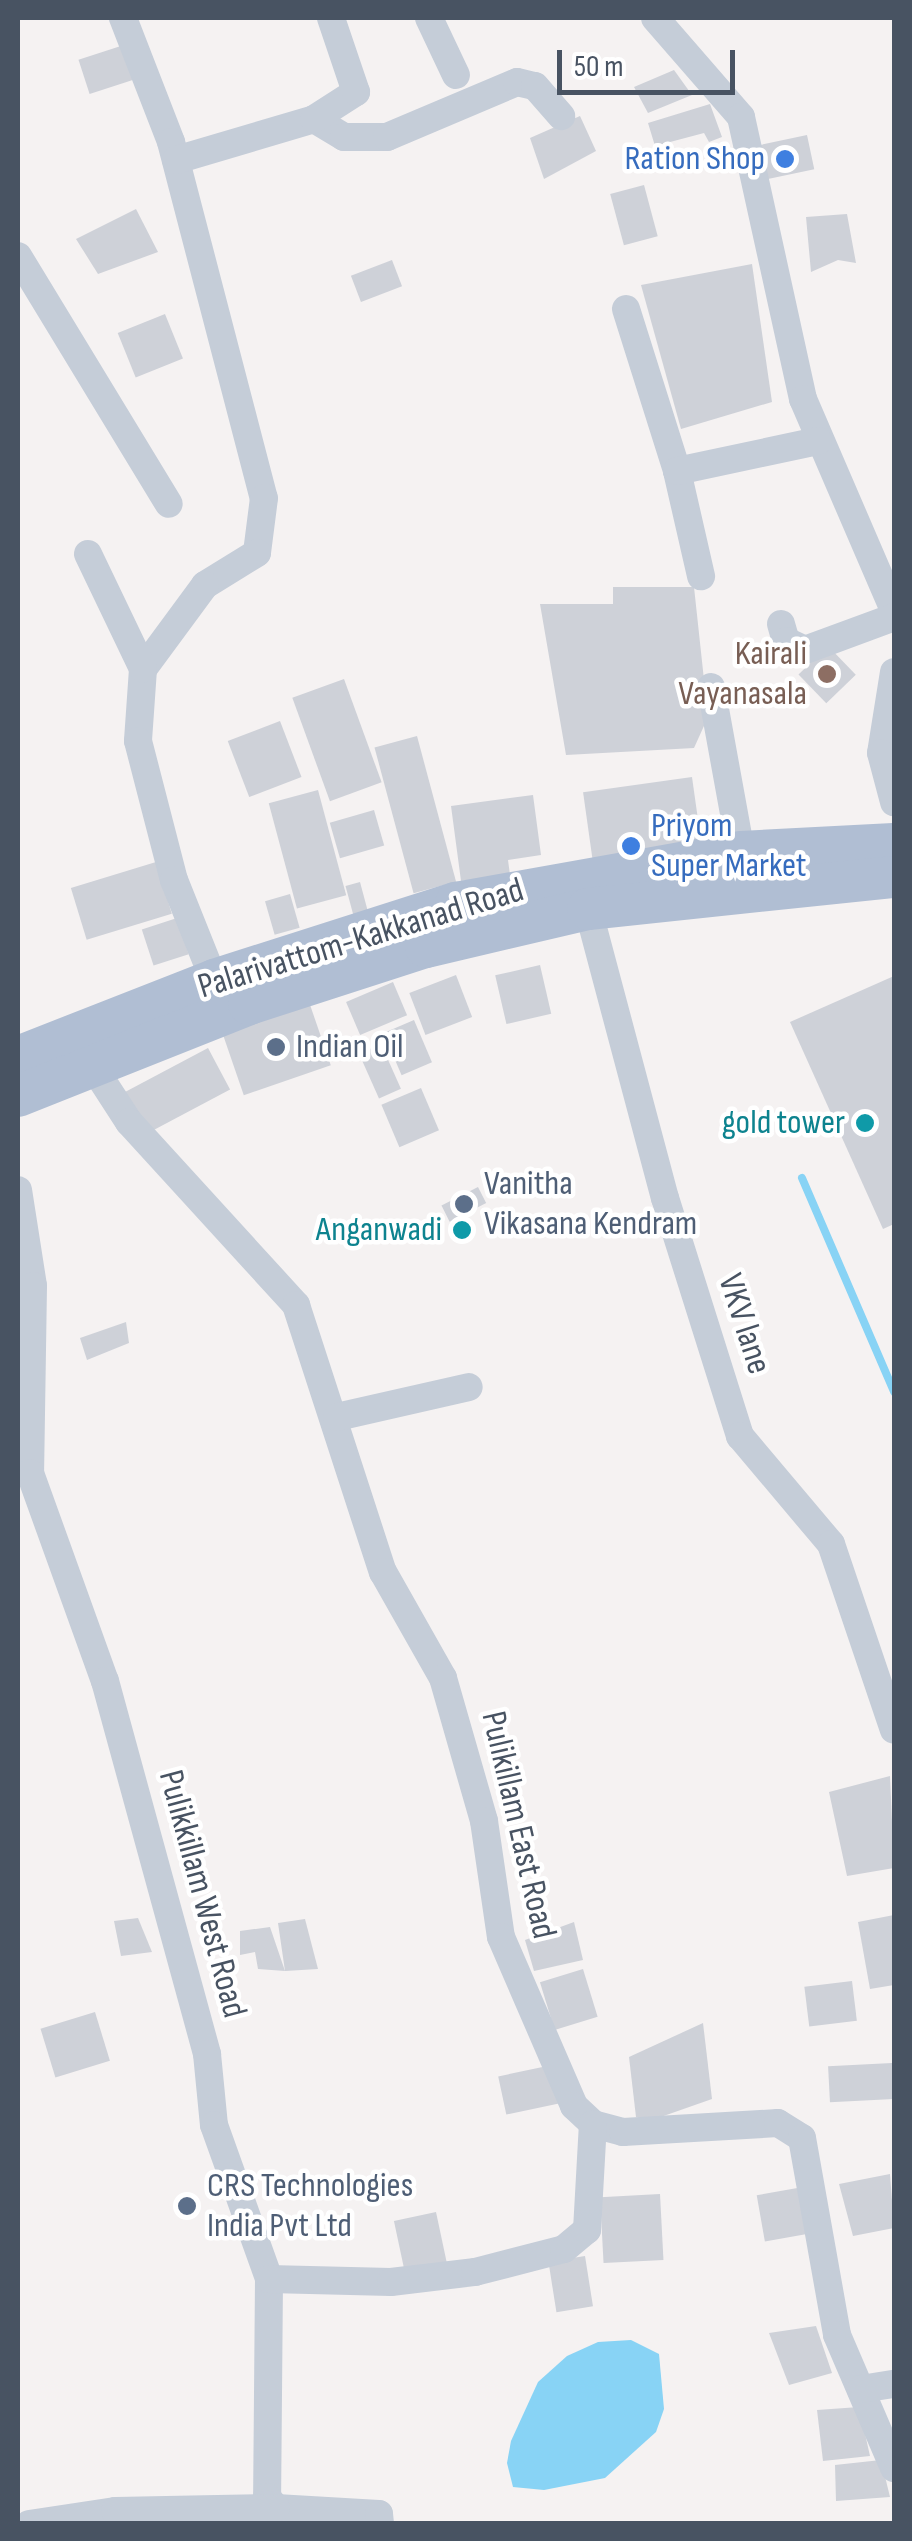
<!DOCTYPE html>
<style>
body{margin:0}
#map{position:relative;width:912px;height:2541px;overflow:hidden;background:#f5f2f2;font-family:"Sofia Sans Condensed",sans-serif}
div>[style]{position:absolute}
.water>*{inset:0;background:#88d3f5}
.stream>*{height:8px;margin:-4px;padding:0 4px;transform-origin:4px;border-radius:4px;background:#88d3f5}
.building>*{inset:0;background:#ced1d8;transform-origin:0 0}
.minor>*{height:28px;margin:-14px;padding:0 14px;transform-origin:14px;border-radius:14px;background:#c5cdd8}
.primary>*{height:42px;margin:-21px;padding:0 21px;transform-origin:21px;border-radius:21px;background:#b0bed3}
.dots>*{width:28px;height:28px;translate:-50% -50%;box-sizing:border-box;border:5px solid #fff;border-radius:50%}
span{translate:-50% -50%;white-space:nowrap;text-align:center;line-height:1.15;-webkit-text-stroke:9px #fff;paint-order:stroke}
.shop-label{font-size:35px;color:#366cbe}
.right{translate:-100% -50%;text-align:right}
.left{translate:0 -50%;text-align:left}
.education-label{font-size:35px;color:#785e54}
.street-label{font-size:35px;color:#485362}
.service-label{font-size:35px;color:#4e5e75}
.culture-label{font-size:35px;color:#0d838f}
.frame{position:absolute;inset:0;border:20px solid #485362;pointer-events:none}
.scale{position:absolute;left:557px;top:50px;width:178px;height:45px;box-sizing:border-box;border:5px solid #485362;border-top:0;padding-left:12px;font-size:30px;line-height:35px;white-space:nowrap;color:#485362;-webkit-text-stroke:8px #fff;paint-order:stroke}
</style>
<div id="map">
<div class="water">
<i style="clip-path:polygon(631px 2340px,659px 2354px,664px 2409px,656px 2432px,605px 2478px,544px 2490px,513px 2487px,507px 2463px,511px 2441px,538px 2382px,567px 2356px,598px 2342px)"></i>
</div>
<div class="stream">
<i style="left:802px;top:1178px;width:233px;rotate:66.7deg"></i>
</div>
<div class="building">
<i style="left:127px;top:44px;width:36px;height:51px;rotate:72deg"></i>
<i style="clip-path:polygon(674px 70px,692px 95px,648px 113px,634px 87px)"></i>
<i style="clip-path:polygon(710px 104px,722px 137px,709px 142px,704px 133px,655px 146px,648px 123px)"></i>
<i style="clip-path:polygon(580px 116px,596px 151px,544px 179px,530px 138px)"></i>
<i style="left:807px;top:135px;width:35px;height:54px;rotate:78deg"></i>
<i style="left:644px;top:185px;width:53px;height:35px;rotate:75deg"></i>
<i style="clip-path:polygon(136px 209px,158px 252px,98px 274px,76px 239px)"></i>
<i style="clip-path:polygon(847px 214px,856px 263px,838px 260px,811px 272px,806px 217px)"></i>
<i style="left:392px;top:260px;width:28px;height:44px;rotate:69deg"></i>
<i style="clip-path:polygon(752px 264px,772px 402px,681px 429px,641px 285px)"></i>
<i style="left:165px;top:314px;width:48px;height:51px;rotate:68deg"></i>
<i style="clip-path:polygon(613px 587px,694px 587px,708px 717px,694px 748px,566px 755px,540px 604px,613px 604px)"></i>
<i style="left:828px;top:646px;width:40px;height:41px;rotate:46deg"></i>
<i style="left:344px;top:679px;width:110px;height:55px;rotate:70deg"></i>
<i style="left:280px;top:721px;width:60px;height:56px;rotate:69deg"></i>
<i style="left:417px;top:736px;width:151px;height:44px;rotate:75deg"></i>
<i style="left:692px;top:777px;width:75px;height:110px;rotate:82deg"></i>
<i style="left:318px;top:790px;width:109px;height:51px;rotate:75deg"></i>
<i style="clip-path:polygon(533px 795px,541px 855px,508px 860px,510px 875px,461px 881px,451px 806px)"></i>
<i style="left:374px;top:810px;width:37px;height:46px;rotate:74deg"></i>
<i style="left:156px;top:862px;width:54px;height:89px;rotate:73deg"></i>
<i style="left:360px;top:882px;width:30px;height:15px;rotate:75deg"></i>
<i style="left:290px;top:894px;width:35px;height:26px;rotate:74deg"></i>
<i style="left:177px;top:918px;width:38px;height:37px;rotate:72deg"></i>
<i style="left:540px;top:965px;width:50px;height:46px;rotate:77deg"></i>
<i style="left:456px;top:975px;width:45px;height:50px;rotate:69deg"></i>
<i style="clip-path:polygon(894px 976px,894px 1224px,883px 1229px,790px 1022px)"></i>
<i style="left:393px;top:982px;width:36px;height:51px;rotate:67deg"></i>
<i style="left:308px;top:999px;width:70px;height:92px;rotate:71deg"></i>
<i style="left:414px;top:1020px;width:46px;height:33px;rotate:67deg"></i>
<i style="left:381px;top:1044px;width:49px;height:24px;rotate:66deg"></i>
<i style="left:208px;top:1048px;width:47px;height:95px;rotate:62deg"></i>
<i style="left:421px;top:1088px;width:46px;height:43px;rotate:67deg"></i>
<i style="left:478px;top:1187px;width:18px;height:41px;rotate:63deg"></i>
<i style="left:465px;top:1219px;width:18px;height:16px;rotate:63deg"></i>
<i style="clip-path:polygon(126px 1322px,129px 1343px,87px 1360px,80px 1338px)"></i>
<i style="clip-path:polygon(890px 1776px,894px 1868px,847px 1876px,829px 1792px)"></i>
<i style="clip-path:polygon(894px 1915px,894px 1985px,870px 1989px,858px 1922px)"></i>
<i style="clip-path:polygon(138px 1918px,152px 1952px,121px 1956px,114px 1921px)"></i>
<i style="clip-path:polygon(305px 1919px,318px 1969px,285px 1971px,278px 1923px)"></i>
<i style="clip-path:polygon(574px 1922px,583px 1960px,534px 1971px,525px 1940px)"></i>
<i style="clip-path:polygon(270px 1927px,285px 1971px,258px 1969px,255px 1952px,240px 1955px,240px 1931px)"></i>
<i style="left:583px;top:1969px;width:50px;height:45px;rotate:73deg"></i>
<i style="left:852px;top:1981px;width:40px;height:48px;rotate:83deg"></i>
<i style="left:95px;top:2012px;width:51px;height:57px;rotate:73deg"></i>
<i style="clip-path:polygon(703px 2023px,712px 2099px,655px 2119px,636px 2117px,629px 2057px)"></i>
<i style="left:892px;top:2063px;width:36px;height:64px;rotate:87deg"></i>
<i style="left:552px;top:2065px;width:39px;height:55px;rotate:78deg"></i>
<i style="clip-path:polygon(890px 2174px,894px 2228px,853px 2236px,839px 2184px)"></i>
<i style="left:803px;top:2187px;width:47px;height:47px;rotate:80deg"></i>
<i style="left:660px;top:2194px;width:66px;height:60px;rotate:87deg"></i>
<i style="left:436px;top:2212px;width:55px;height:43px;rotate:78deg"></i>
<i style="left:585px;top:2256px;width:51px;height:37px;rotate:81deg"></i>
<i style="clip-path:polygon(816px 2326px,832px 2373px,789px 2385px,769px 2333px)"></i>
<i style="clip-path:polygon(859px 2407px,870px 2456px,823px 2461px,817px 2410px)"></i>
<i style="clip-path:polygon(881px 2460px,890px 2497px,836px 2501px,835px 2465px)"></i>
</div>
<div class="minor">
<i style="left:123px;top:18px;width:133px;rotate:68.8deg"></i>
<i style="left:171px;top:142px;width:368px;rotate:75.4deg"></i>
<i style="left:264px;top:498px;width:55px;rotate:97.3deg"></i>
<i style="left:257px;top:553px;width:61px;rotate:148.4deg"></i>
<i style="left:205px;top:585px;width:104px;rotate:126.4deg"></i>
<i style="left:143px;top:669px;width:72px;rotate:94deg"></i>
<i style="left:138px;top:741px;width:144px;rotate:75.5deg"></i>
<i style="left:174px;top:880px;width:108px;rotate:68.2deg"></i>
<i style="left:429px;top:18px;width:63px;rotate:64.7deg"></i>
<i style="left:655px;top:18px;width:131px;rotate:49deg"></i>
<i style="left:741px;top:117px;width:289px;rotate:77.6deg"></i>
<i style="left:803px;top:399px;width:230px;rotate:66.7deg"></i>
<i style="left:314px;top:119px;width:35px;rotate:31deg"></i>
<i style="left:344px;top:137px;width:43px"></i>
<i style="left:387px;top:137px;width:141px;rotate:-22.9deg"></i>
<i style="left:517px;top:82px;width:18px;rotate:13deg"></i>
<i style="left:535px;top:86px;width:40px;rotate:49deg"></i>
<i style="left:176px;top:160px;width:144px;rotate:-16.5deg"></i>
<i style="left:314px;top:119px;width:50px;rotate:-32.7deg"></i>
<i style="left:356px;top:92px;width:78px;rotate:-108.7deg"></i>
<i style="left:18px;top:256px;width:290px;rotate:58.7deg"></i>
<i style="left:626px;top:309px;width:170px;rotate:72.5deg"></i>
<i style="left:677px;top:471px;width:108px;rotate:77.1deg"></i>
<i style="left:677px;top:471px;width:144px;rotate:-12deg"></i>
<i style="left:88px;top:554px;width:127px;rotate:64.4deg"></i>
<i style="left:781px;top:624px;width:18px;rotate:74deg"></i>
<i style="left:786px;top:641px;width:21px;rotate:25deg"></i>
<i style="left:805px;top:650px;width:95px;rotate:-20.3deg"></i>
<i style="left:894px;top:672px;width:82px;rotate:99.1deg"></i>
<i style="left:881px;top:753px;width:51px;rotate:75.1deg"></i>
<i style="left:711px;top:687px;width:168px;rotate:79.7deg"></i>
<i style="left:588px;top:909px;width:299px;rotate:75.1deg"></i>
<i style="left:665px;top:1198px;width:250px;rotate:72.5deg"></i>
<i style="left:740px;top:1436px;width:141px;rotate:49.9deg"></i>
<i style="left:831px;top:1544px;width:196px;rotate:71.3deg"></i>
<i style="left:92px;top:1065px;width:68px;rotate:57deg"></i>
<i style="left:129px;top:1122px;width:248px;rotate:47.6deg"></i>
<i style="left:296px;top:1305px;width:281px;rotate:72deg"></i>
<i style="left:383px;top:1572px;width:122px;rotate:60.5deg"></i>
<i style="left:443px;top:1678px;width:149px;rotate:74deg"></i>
<i style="left:484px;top:1821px;width:117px;rotate:81.7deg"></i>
<i style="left:501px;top:1937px;width:184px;rotate:66.6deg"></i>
<i style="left:574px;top:2106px;width:26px;rotate:43deg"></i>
<i style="left:593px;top:2124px;width:31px;rotate:15deg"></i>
<i style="left:623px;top:2132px;width:155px;rotate:-3.3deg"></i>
<i style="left:778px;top:2123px;width:28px;rotate:32deg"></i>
<i style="left:802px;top:2138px;width:200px;rotate:79.9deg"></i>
<i style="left:837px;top:2335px;width:145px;rotate:66.8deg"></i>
<i style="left:18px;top:1190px;width:97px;rotate:81.1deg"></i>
<i style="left:33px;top:1286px;width:187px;rotate:90.9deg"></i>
<i style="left:30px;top:1473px;width:221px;rotate:70.2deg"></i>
<i style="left:105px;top:1681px;width:387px;rotate:74.7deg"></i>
<i style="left:207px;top:2054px;width:71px;rotate:84.4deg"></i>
<i style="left:214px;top:2125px;width:164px;rotate:70.3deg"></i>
<i style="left:269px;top:2279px;width:218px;rotate:90.5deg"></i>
<i style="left:267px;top:2497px;width:14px;rotate:51deg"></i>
<i style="left:276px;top:2508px;width:103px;rotate:3.3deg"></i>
<i style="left:379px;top:2514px;width:10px;rotate:84deg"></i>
<i style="left:337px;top:1417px;width:135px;rotate:-12.8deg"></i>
<i style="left:269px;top:2279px;width:122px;rotate:1.4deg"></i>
<i style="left:391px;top:2282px;width:85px;rotate:-6.8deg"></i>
<i style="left:475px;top:2272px;width:92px;rotate:-14.5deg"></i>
<i style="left:564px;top:2249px;width:30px;rotate:-40deg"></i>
<i style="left:587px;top:2230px;width:106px;rotate:-86.8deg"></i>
<i style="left:861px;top:2389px;width:33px;rotate:-9deg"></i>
<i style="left:29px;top:2524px;width:87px;rotate:-8.6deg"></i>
<i style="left:115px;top:2511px;width:161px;rotate:-1.1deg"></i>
</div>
<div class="primary">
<i style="left:18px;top:1057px;width:211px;rotate:-21.4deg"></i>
<i style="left:214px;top:980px;width:254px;rotate:-17.7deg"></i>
<i style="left:456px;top:903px;width:290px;rotate:-10.1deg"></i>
<i style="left:741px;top:852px;width:153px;rotate:-3deg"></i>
<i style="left:18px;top:1096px;width:249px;rotate:-21.7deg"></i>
<i style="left:249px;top:1004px;width:186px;rotate:-17.9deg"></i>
<i style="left:426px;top:947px;width:166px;rotate:-13.2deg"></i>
<i style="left:588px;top:909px;width:308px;rotate:-6deg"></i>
</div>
<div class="dots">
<i style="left:785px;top:159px;background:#3f7fe0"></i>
<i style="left:827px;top:674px;background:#8d6e63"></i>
<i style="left:631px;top:846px;background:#3f7fe0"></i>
<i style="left:276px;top:1047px;background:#5c6f8a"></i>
<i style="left:865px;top:1123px;background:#0f9aa8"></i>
<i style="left:464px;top:1204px;background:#5c6f8a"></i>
<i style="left:462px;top:1230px;background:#0f9aa8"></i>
<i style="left:187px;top:2206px;background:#5c6f8a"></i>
</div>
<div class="shop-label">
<span class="right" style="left:765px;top:159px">Ration Shop</span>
<span class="left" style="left:651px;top:846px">Priyom<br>Super Market</span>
</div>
<div class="education-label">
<span class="right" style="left:807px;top:674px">Kairali<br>Vayanasala</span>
</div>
<div class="street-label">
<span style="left:361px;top:939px;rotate:-17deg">Palarivattom-Kakkanad Road</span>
<span style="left:744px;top:1324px;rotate:72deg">VKV lane</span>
<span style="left:518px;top:1825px;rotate:77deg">Pulikillam East Road</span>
<span style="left:202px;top:1894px;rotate:75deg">Pulikkillam West Road</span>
</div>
<div class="service-label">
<span class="left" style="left:296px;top:1047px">Indian Oil</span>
<span class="left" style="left:484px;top:1204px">Vanitha<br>Vikasana Kendram</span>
<span class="left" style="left:207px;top:2206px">CRS Technologies<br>India Pvt Ltd</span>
</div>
<div class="culture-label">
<span class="right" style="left:845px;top:1123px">gold tower</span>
<span class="right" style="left:442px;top:1230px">Anganwadi</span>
</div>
<div class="frame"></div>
<div class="scale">50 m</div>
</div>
